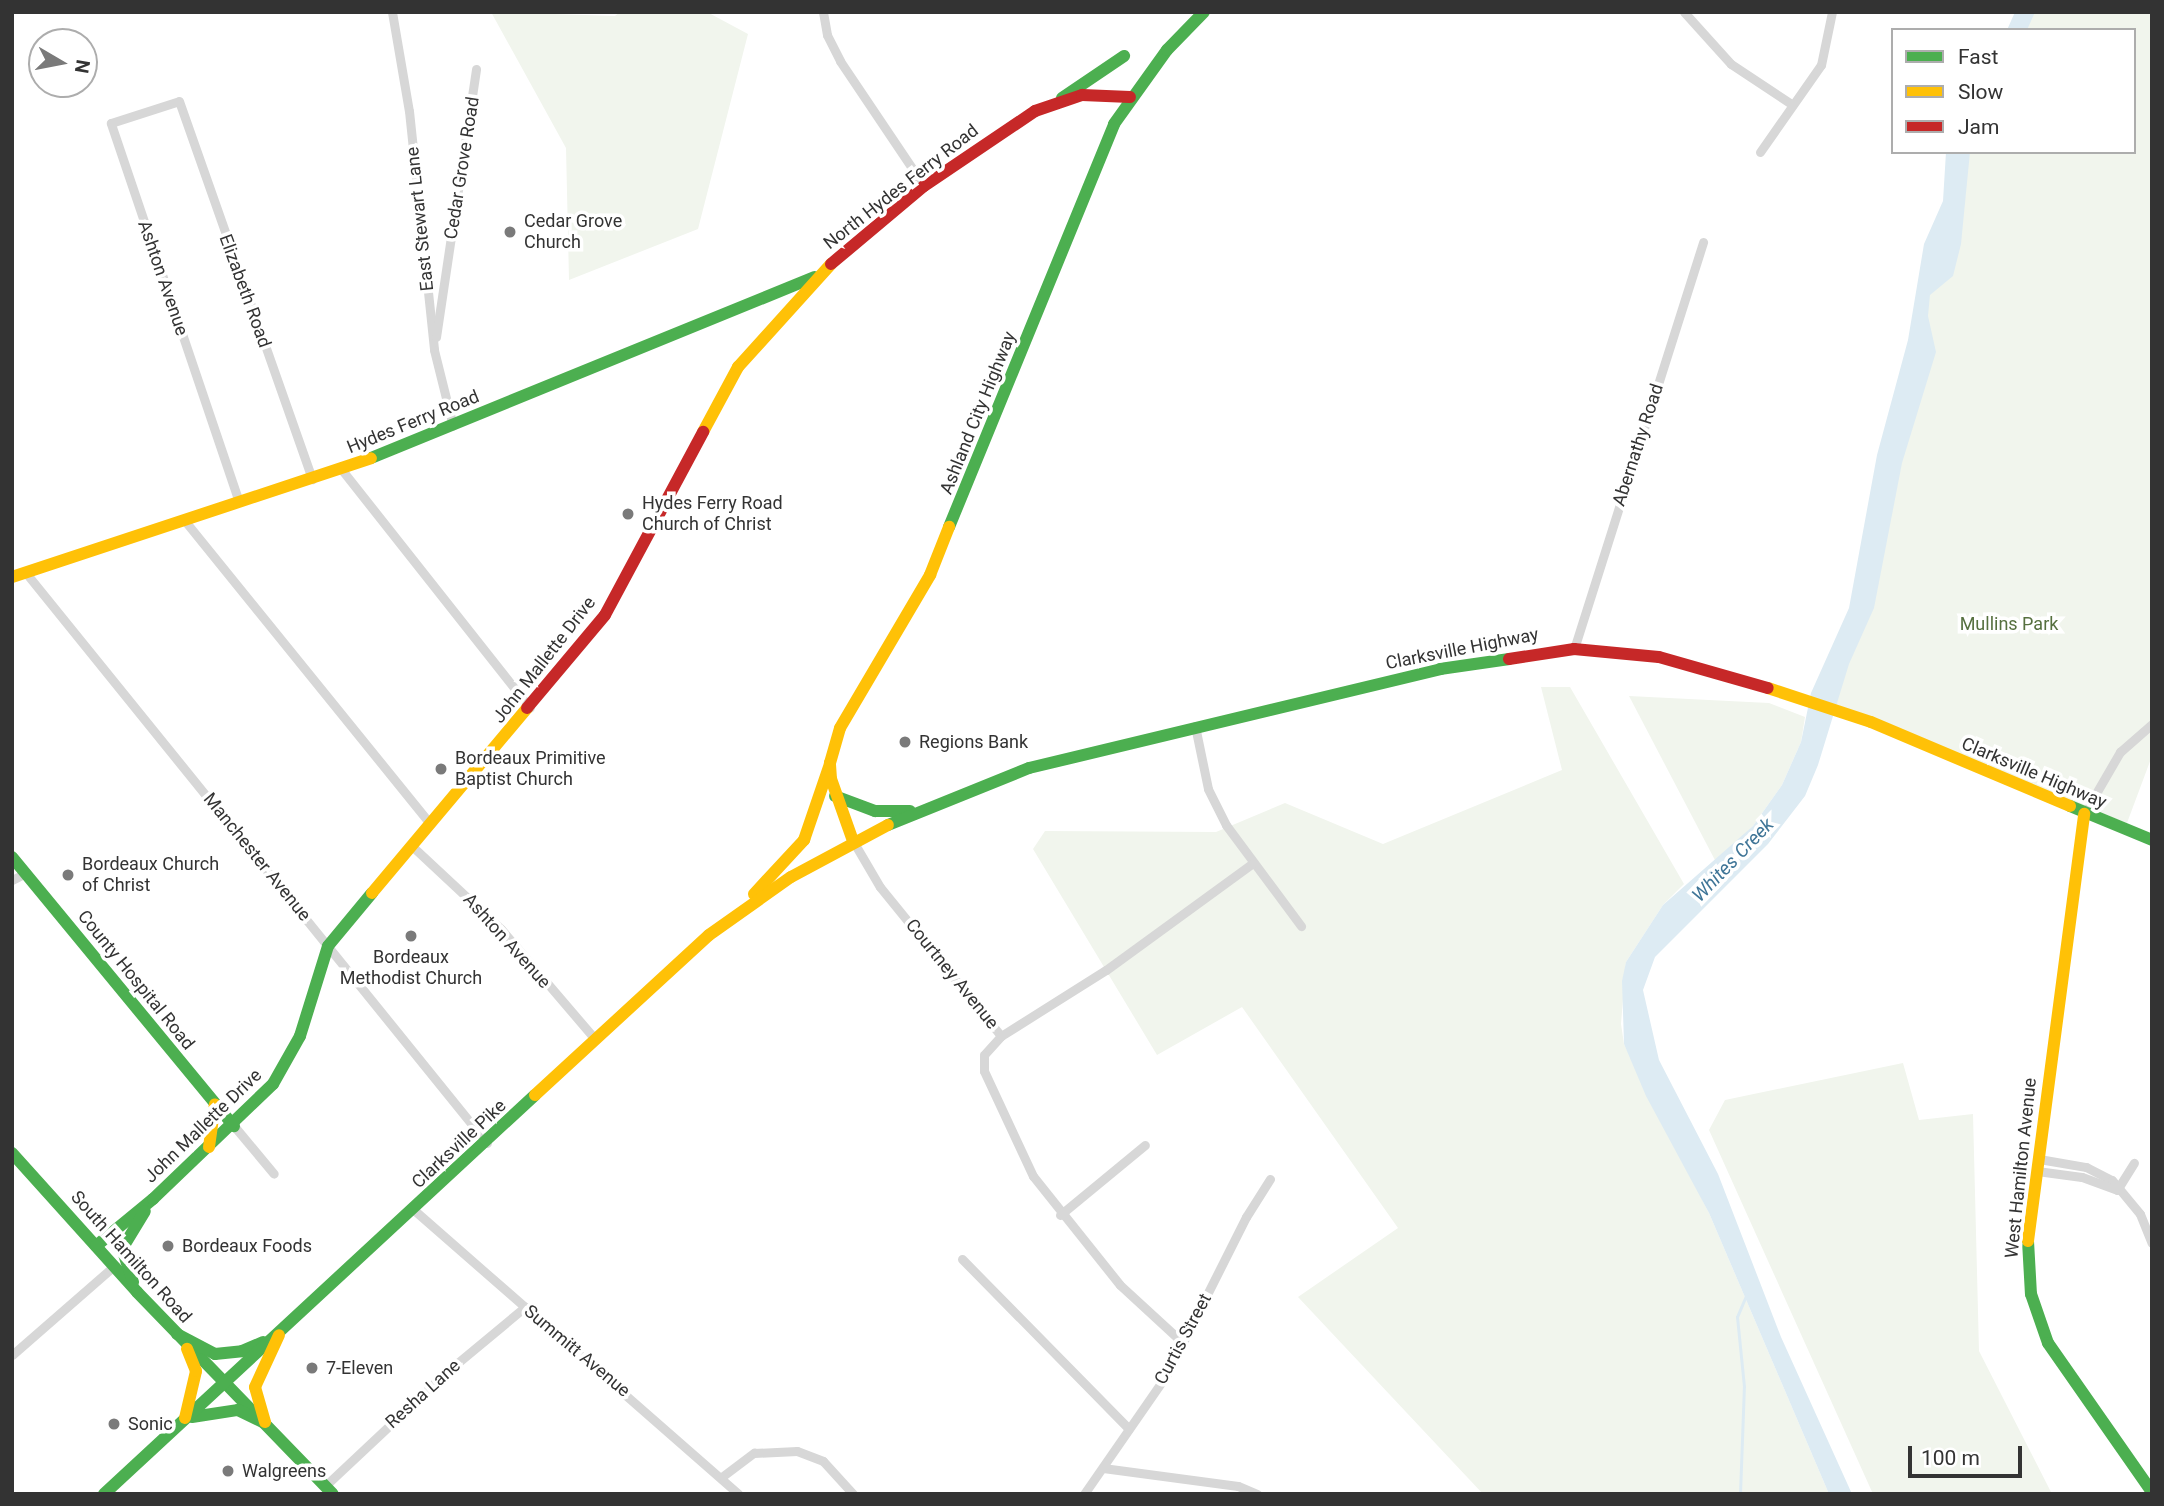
<!DOCTYPE html>
<style>
body{margin:0}
#map{position:relative;width:2164px;height:1506px;overflow:hidden;background:#fff;font-family:Roboto,sans-serif}
div>[style]{position:absolute}
.green>*{inset:0;background:#f1f5ed}
.water>*{inset:0;background:#ddebf3}
.stream>*{height:2.5px;margin:-1.25px;padding:0 1.25px;transform-origin:1.25px;border-radius:1.25px;background:#ddebf3}
.street>*{height:9px;margin:-4.5px;padding:0 4.5px;transform-origin:4.5px;border-radius:4.5px;background:#d7d7d7}
.fast>*{height:12px;margin:-6px;padding:0 6px;transform-origin:6px;border-radius:6px;background:#4caf50}
.slow>*{height:12px;margin:-6px;padding:0 6px;transform-origin:6px;border-radius:6px;background:#ffc107}
.jam>*{height:12px;margin:-6px;padding:0 6px;transform-origin:6px;border-radius:6px;background:#c62828}
.dots>*{width:19px;height:19px;translate:-50% -50%;box-sizing:border-box;border:4px solid #fff;border-radius:50%}
span{translate:-50% -50%;white-space:nowrap;text-align:center;line-height:1.15;-webkit-text-stroke:7px #fff;paint-order:stroke}
.street-label{font-size:18px;color:#333}
.poi-label{font-size:18px;color:#333}
.left{translate:0 -50%;text-align:left}
.park-label{font-size:18px;color:#56703f}
.water-label{font-size:19px;color:#3f7597;font-style:italic}
.frame{position:absolute;inset:0;border:14px solid #333;pointer-events:none}
.legend{position:absolute;left:1891px;top:28px;width:245px;height:126px;box-sizing:border-box;background:#fff;border:2px solid #adadad;margin:0;padding:9px 12px;list-style:none;font-size:21px;color:#333}
.legend li{display:flex;align-items:center;gap:14px;height:35px}
.legend b{width:35px;border:2px solid #adadad}
.north{position:absolute;left:28px;top:28px;width:70px;height:70px;box-sizing:border-box;background:#fff;border:2px solid #adadad;border-radius:50%;rotate:100deg;font-size:19px;font-weight:700;line-height:28px;text-align:center;color:#333}
.north::after{content:'';display:block;margin:auto;width:24px;height:32px;background:#7a7a7a;clip-path:polygon(50% 0,100% 100%,50% 72%,0 100%)}
.scale{position:absolute;left:1908px;top:1446px;width:114px;height:32px;box-sizing:border-box;border:4px solid #333;border-top:0;padding-left:9px;font-size:21px;line-height:24px;white-space:nowrap;color:#333;-webkit-text-stroke:5px #fff;paint-order:stroke}
</style>
<div id="map">
<div class="green">
<i style="clip-path:polygon(491px 12px,615px 16px,620px 12px,707px 12px,748px 34px,698px 229px,569px 280px,566px 148px)"></i>
<i style="clip-path:polygon(2026px 12px,2152px 12px,2152px 756px,2127px 823px,1830px 705px,1963px 152px,2134px 152px,2134px 30px,2019px 30px)"></i>
<i style="clip-path:polygon(1541px 687px,1570px 687px,1684px 884px,1663px 905px,1626px 962px,1621px 1024px,1624px 1044px,1709px 1213px,1829px 1494px,1483px 1494px,1298px 1297px,1398px 1228px,1242px 1007px,1157px 1055px,1033px 849px,1045px 831px,1216px 832px,1285px 803px,1383px 844px,1562px 770px)"></i>
<i style="clip-path:polygon(1629px 696px,1769px 703px,1805px 717px,1801px 742px,1782px 785px,1753px 826px,1716px 862px)"></i>
<i style="clip-path:polygon(1903px 1063px,1919px 1120px,1973px 1114px,1979px 1351px,2052px 1494px,1873px 1494px,1709px 1130px,1725px 1100px)"></i>
</div>
<div class="water">
<i style="clip-path:polygon(2015px 12px,2035px 12px,2027px 30px,2007px 30px)"></i>
<i style="clip-path:polygon(1946px 152px,1970px 152px,1961px 244px,1953px 276px,1930px 295px,1928px 316px,1936px 352px,1902px 463px,1874px 608px,1849px 664px,1818px 765px,1805px 796px,1768px 844px,1655px 957px,1643px 990px,1659px 1060px,1718px 1174px,1781px 1337px,1852px 1494px,1829px 1494px,1709px 1213px,1646px 1096px,1624px 1044px,1622px 981px,1626px 962px,1663px 905px,1753px 826px,1782px 785px,1801px 742px,1811px 693px,1849px 608px,1877px 455px,1908px 340px,1924px 244px,1943px 201px)"></i>
</div>
<div class="stream">
<i style="left:1740px;top:1494px;width:107px;rotate:-87.9deg"></i>
<i style="left:1744px;top:1387px;width:70px;rotate:-95.7deg"></i>
<i style="left:1737px;top:1317px;width:23px;rotate:-67deg"></i>
</div>
<div class="street">
<i style="left:392px;top:12px;width:100px;rotate:80.3deg"></i>
<i style="left:409px;top:111px;width:240px;rotate:84deg"></i>
<i style="left:434px;top:350px;width:78px;rotate:76deg"></i>
<i style="left:823px;top:12px;width:23px;rotate:80deg"></i>
<i style="left:827px;top:35px;width:29px;rotate:63deg"></i>
<i style="left:840px;top:61px;width:151px;rotate:56.1deg"></i>
<i style="left:1684px;top:12px;width:70px;rotate:47.9deg"></i>
<i style="left:1731px;top:64px;width:71px;rotate:33.5deg"></i>
<i style="left:1760px;top:152px;width:106px;rotate:-55deg"></i>
<i style="left:1821px;top:65px;width:54px;rotate:-78.3deg"></i>
<i style="left:436px;top:337px;width:271px;rotate:-81.5deg"></i>
<i style="left:342px;top:470px;width:303px;rotate:51.7deg"></i>
<i style="left:239px;top:502px;width:400px;rotate:-108.7deg"></i>
<i style="left:111px;top:123px;width:71px;rotate:-17.9deg"></i>
<i style="left:179px;top:101px;width:401px;rotate:70.6deg"></i>
<i style="left:185px;top:521px;width:390px;rotate:51deg"></i>
<i style="left:26px;top:573px;width:733px;rotate:51.04deg"></i>
<i style="left:1574px;top:649px;width:427px;rotate:-72.4deg"></i>
<i style="left:1195px;top:726px;width:64px;rotate:78.3deg"></i>
<i style="left:1208px;top:789px;width:40px;rotate:63.4deg"></i>
<i style="left:1226px;top:825px;width:126px;rotate:53.4deg"></i>
<i style="left:2084px;top:814px;width:72px;rotate:-59.9deg"></i>
<i style="left:2120px;top:752px;width:43px;rotate:-41.2deg"></i>
<i style="left:853px;top:841px;width:53px;rotate:59.6deg"></i>
<i style="left:880px;top:887px;width:192px;rotate:50.9deg"></i>
<i style="left:1001px;top:1036px;width:25px;rotate:132deg"></i>
<i style="left:984px;top:1055px;width:16px;rotate:90deg"></i>
<i style="left:984px;top:1071px;width:116px;rotate:65deg"></i>
<i style="left:1033px;top:1176px;width:139px;rotate:51.4deg"></i>
<i style="left:1120px;top:1285px;width:84px;rotate:42.6deg"></i>
<i style="left:413px;top:847px;width:120px;rotate:43deg"></i>
<i style="left:501px;top:929px;width:145px;rotate:49.5deg"></i>
<i style="left:12px;top:880px;width:16px;rotate:-27deg"></i>
<i style="left:1001px;top:1036px;width:124px;rotate:-32.2deg"></i>
<i style="left:1106px;top:970px;width:182px;rotate:-36.1deg"></i>
<i style="left:234px;top:1126px;width:62px;rotate:50.2deg"></i>
<i style="left:2039px;top:1159px;width:48px;rotate:9.7deg"></i>
<i style="left:2086px;top:1167px;width:29px;rotate:27deg"></i>
<i style="left:2112px;top:1180px;width:44px;rotate:50.5deg"></i>
<i style="left:2140px;top:1214px;width:31px;rotate:68deg"></i>
<i style="left:2037px;top:1171px;width:45px;rotate:7.6deg"></i>
<i style="left:2082px;top:1177px;width:37px;rotate:20deg"></i>
<i style="left:2117px;top:1190px;width:32px;rotate:-58deg"></i>
<i style="left:414px;top:1210px;width:431px;rotate:41.2deg"></i>
<i style="left:1060px;top:1215px;width:110px;rotate:-39.5deg"></i>
<i style="left:962px;top:1259px;width:238px;rotate:45.5deg"></i>
<i style="left:12px;top:1355px;width:134px;rotate:-41.1deg"></i>
<i style="left:1103px;top:1468px;width:136px;rotate:7.6deg"></i>
<i style="left:1238px;top:1486px;width:21px;rotate:23deg"></i>
<i style="left:723px;top:1476px;width:39px;rotate:-37deg"></i>
<i style="left:754px;top:1453px;width:43px;rotate:-2.7deg"></i>
<i style="left:797px;top:1451px;width:28px;rotate:21deg"></i>
<i style="left:823px;top:1461px;width:45px;rotate:47.7deg"></i>
<i style="left:325px;top:1486px;width:162px;rotate:-43.2deg"></i>
<i style="left:443px;top:1375px;width:107px;rotate:-39.7deg"></i>
<i style="left:1084px;top:1494px;width:146px;rotate:-55.3deg"></i>
<i style="left:1167px;top:1374px;width:176px;rotate:-63.3deg"></i>
<i style="left:1246px;top:1217px;width:45px;rotate:-57.7deg"></i>
</div>
<div class="fast">
<i style="left:1062px;top:98px;width:75px;rotate:-34.1deg"></i>
<i style="left:371px;top:458px;width:479px;rotate:-22.2deg"></i>
<i style="left:949px;top:527px;width:435px;rotate:-67.7deg"></i>
<i style="left:1114px;top:124px;width:91px;rotate:-54.4deg"></i>
<i style="left:1167px;top:50px;width:53px;rotate:-45.8deg"></i>
<i style="left:835px;top:796px;width:43px;rotate:20.6deg"></i>
<i style="left:875px;top:811px;width:35px"></i>
<i style="left:2070px;top:806px;width:89px;rotate:22.5deg"></i>
<i style="left:888px;top:825px;width:152px;rotate:-22deg"></i>
<i style="left:1029px;top:768px;width:423px;rotate:-13.5deg"></i>
<i style="left:1440px;top:669px;width:70px;rotate:-8.2deg"></i>
<i style="left:12px;top:857px;width:349px;rotate:50.5deg"></i>
<i style="left:12px;top:1153px;width:187px;rotate:48deg"></i>
<i style="left:137px;top:1292px;width:281px;rotate:45.9deg"></i>
<i style="left:2028px;top:1241px;width:53px;rotate:86.8deg"></i>
<i style="left:2031px;top:1294px;width:52px;rotate:70.9deg"></i>
<i style="left:2048px;top:1343px;width:182px;rotate:55.1deg"></i>
<i style="left:96px;top:1246px;width:74px;rotate:-39.5deg"></i>
<i style="left:153px;top:1199px;width:166px;rotate:-43.8deg"></i>
<i style="left:273px;top:1084px;width:55px;rotate:-60.6deg"></i>
<i style="left:300px;top:1036px;width:94px;rotate:-72.7deg"></i>
<i style="left:328px;top:946px;width:69px;rotate:-50.3deg"></i>
<i style="left:133px;top:1282px;width:35px;rotate:-108deg"></i>
<i style="left:122px;top:1249px;width:44px;rotate:-58.8deg"></i>
<i style="left:177px;top:1334px;width:43px;rotate:27.8deg"></i>
<i style="left:215px;top:1354px;width:27px;rotate:-6deg"></i>
<i style="left:242px;top:1351px;width:23px;rotate:-23deg"></i>
<i style="left:192px;top:1417px;width:47px;rotate:-8.7deg"></i>
<i style="left:238px;top:1410px;width:30px;rotate:26deg"></i>
<i style="left:104px;top:1494px;width:587px;rotate:-42.79deg"></i>
</div>
<div class="slow">
<i style="left:703px;top:432px;width:74px;rotate:-61.7deg"></i>
<i style="left:738px;top:367px;width:139px;rotate:-47.9deg"></i>
<i style="left:12px;top:577px;width:378px;rotate:-18.3deg"></i>
<i style="left:1768px;top:688px;width:108px;rotate:18.3deg"></i>
<i style="left:1871px;top:722px;width:216px;rotate:22.9deg"></i>
<i style="left:853px;top:841px;width:66px;rotate:-109.5deg"></i>
<i style="left:831px;top:779px;width:16px;rotate:-94deg"></i>
<i style="left:830px;top:763px;width:36px;rotate:-74deg"></i>
<i style="left:840px;top:728px;width:178px;rotate:-59.5deg"></i>
<i style="left:930px;top:575px;width:52px;rotate:-68.4deg"></i>
<i style="left:372px;top:893px;width:241px;rotate:-50deg"></i>
<i style="left:754px;top:894px;width:74px;rotate:-47.2deg"></i>
<i style="left:804px;top:840px;width:80px;rotate:-71.1deg"></i>
<i style="left:535px;top:1095px;width:236px;rotate:-42.6deg"></i>
<i style="left:709px;top:935px;width:100px;rotate:-35.3deg"></i>
<i style="left:791px;top:877px;width:110px;rotate:-28.2deg"></i>
<i style="left:209px;top:1147px;width:43px;rotate:-82.1deg"></i>
<i style="left:2028px;top:1241px;width:431px;rotate:-82.5deg"></i>
<i style="left:185px;top:1418px;width:48px;rotate:-76.8deg"></i>
<i style="left:196px;top:1371px;width:24px;rotate:-112deg"></i>
<i style="left:265px;top:1422px;width:36px;rotate:-106deg"></i>
<i style="left:255px;top:1387px;width:57px;rotate:-65.2deg"></i>
</div>
<div class="jam">
<i style="left:831px;top:264px;width:121px;rotate:-40deg"></i>
<i style="left:924px;top:186px;width:134px;rotate:-34deg"></i>
<i style="left:1035px;top:111px;width:50px;rotate:-18.8deg"></i>
<i style="left:1082px;top:95px;width:48px;rotate:2.4deg"></i>
<i style="left:1509px;top:659px;width:66px;rotate:-8.7deg"></i>
<i style="left:1574px;top:649px;width:85px;rotate:5.4deg"></i>
<i style="left:1659px;top:657px;width:113px;rotate:15.9deg"></i>
<i style="left:527px;top:708px;width:121px;rotate:-50deg"></i>
<i style="left:605px;top:615px;width:208px;rotate:-61.8deg"></i>
</div>
<div class="dots">
<i style="left:510px;top:232px;background:#7a7a7a"></i>
<i style="left:628px;top:514px;background:#7a7a7a"></i>
<i style="left:905px;top:742px;background:#7a7a7a"></i>
<i style="left:441px;top:769px;background:#7a7a7a"></i>
<i style="left:68px;top:875px;background:#7a7a7a"></i>
<i style="left:411px;top:936px;background:#7a7a7a"></i>
<i style="left:168px;top:1246px;background:#7a7a7a"></i>
<i style="left:312px;top:1368px;background:#7a7a7a"></i>
<i style="left:114px;top:1424px;background:#7a7a7a"></i>
<i style="left:228px;top:1471px;background:#7a7a7a"></i>
</div>
<div class="street-label">
<span style="left:462px;top:168px;rotate:-81deg">Cedar Grove Road</span>
<span style="left:901px;top:187px;rotate:-38deg">North Hydes Ferry Road</span>
<span style="left:420px;top:219px;rotate:-96deg">East Stewart Lane</span>
<span style="left:163px;top:278px;rotate:71deg">Ashton Avenue</span>
<span style="left:245px;top:291px;rotate:70deg">Elizabeth Road</span>
<span style="left:978px;top:413px;rotate:-68deg">Ashland City Highway</span>
<span style="left:413px;top:422px;rotate:-22deg">Hydes Ferry Road</span>
<span style="left:1638px;top:445px;rotate:-72deg">Abernathy Road</span>
<span style="left:1462px;top:649px;rotate:-11deg">Clarksville Highway</span>
<span style="left:544px;top:660px;rotate:-52deg">John Mallette Drive</span>
<span style="left:2034px;top:773px;rotate:23deg">Clarksville Highway</span>
<span style="left:257px;top:857px;rotate:51deg">Manchester Avenue</span>
<span style="left:507px;top:941px;rotate:48deg">Ashton Avenue</span>
<span style="left:952px;top:974px;rotate:51deg">Courtney Avenue</span>
<span style="left:136px;top:980px;rotate:51deg">County Hospital Road</span>
<span style="left:203px;top:1126px;rotate:-44deg">John Mallette Drive</span>
<span style="left:459px;top:1144px;rotate:-43deg">Clarksville Pike</span>
<span style="left:2021px;top:1168px;rotate:-84deg">West Hamilton Avenue</span>
<span style="left:131px;top:1257px;rotate:48deg">South Hamilton Road</span>
<span style="left:1183px;top:1339px;rotate:-62deg">Curtis Street</span>
<span style="left:577px;top:1351px;rotate:40deg">Summitt Avenue</span>
<span style="left:423px;top:1394px;rotate:-42deg">Resha Lane</span>
</div>
<div class="poi-label">
<span class="left" style="left:524px;top:232px">Cedar Grove<br>Church</span>
<span class="left" style="left:642px;top:514px">Hydes Ferry Road<br>Church of Christ</span>
<span class="left" style="left:919px;top:742px">Regions Bank</span>
<span class="left" style="left:455px;top:769px">Bordeaux Primitive<br>Baptist Church</span>
<span class="left" style="left:82px;top:875px">Bordeaux Church<br>of Christ</span>
<span style="left:411px;top:968px">Bordeaux<br>Methodist Church</span>
<span class="left" style="left:182px;top:1246px">Bordeaux Foods</span>
<span class="left" style="left:326px;top:1368px">7-Eleven</span>
<span class="left" style="left:128px;top:1424px">Sonic</span>
<span class="left" style="left:242px;top:1471px">Walgreens</span>
</div>
<div class="park-label">
<span style="left:2009px;top:624px">Mullins Park</span>
</div>
<div class="water-label">
<span style="left:1733px;top:860px;rotate:-46deg">Whites Creek</span>
</div>
<div class="frame"></div>
<ul class="legend">
<li><b style="height:9px;background:#4caf50"></b>Fast</li>
<li><b style="height:9px;background:#ffc107"></b>Slow</li>
<li><b style="height:9px;background:#c62828"></b>Jam</li>
</ul>
<div class="north">N</div>
<div class="scale">100 m</div>
</div>
